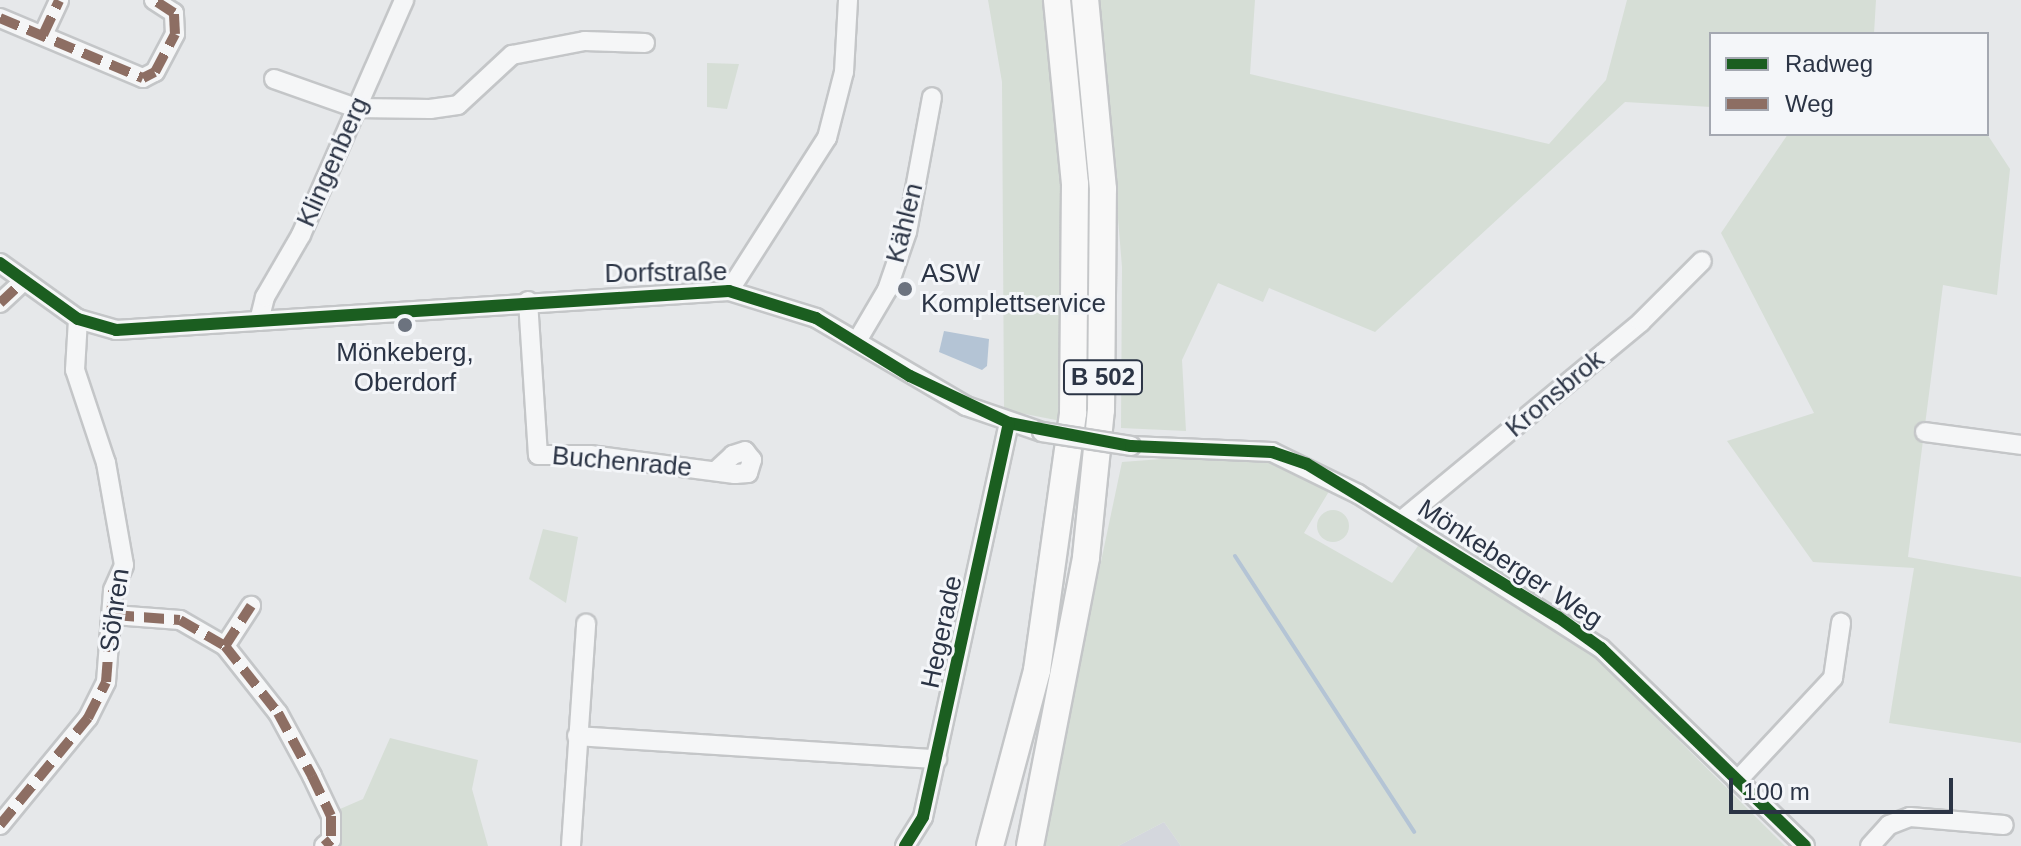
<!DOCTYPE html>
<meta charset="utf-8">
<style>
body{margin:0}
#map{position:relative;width:2021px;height:846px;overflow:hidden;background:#e6e8ea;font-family:Helvetica,sans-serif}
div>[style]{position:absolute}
.built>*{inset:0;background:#d4d7dd}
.green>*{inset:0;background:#d6ded6}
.round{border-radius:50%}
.water>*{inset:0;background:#b4c4d5}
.stream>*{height:4px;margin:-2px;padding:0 2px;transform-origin:2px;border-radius:2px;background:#b4c4d5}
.roads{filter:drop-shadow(2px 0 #c4c6c8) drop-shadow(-2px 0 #c4c6c8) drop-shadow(0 2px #c4c6c8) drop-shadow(0 -2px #c4c6c8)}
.minor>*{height:18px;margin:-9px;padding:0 9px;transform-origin:9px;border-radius:9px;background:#f5f6f7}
.highway>*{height:26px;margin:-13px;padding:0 13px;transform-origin:13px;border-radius:13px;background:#f8f8f8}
.bridges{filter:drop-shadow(2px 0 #c4c6c8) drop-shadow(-2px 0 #c4c6c8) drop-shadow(0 2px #c4c6c8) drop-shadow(0 -2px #c4c6c8)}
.minor-bridge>*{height:18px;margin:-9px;padding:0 9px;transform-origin:9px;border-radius:9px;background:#f5f6f7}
.quiet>*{height:10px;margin-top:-5px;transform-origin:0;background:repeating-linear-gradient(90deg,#8d6e63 0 20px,transparent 0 30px)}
.cycleway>*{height:12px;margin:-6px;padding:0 6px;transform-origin:6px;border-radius:6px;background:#1b5e20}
.dots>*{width:22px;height:22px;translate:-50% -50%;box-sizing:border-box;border:4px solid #f4f6f9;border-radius:50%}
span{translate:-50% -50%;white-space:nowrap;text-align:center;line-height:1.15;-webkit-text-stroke:6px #f4f6f9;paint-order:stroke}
.shield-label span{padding:2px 6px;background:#f4f6f9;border:2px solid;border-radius:6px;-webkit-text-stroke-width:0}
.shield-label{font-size:24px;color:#2b3445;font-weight:700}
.street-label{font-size:26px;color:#2b3445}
.poi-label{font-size:26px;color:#2b3445}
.left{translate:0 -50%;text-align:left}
.legend{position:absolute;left:1709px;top:32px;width:280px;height:104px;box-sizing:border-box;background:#f4f6f9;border:2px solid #a4a8b1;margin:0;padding:10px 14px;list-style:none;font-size:24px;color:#2b3445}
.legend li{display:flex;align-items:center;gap:16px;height:40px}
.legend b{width:40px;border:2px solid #a4a8b1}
.scale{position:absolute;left:1729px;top:778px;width:224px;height:36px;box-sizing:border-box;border:4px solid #2b3445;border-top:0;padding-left:10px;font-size:24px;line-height:28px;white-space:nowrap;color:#2b3445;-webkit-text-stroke:6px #f4f6f9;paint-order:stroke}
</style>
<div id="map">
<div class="built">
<i style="clip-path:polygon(1164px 822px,1181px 846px,1118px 846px)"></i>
</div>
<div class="green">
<i style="clip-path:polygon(988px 0,1047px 0,1069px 245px,1061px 421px,1004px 410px,1002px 82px)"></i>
<i style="clip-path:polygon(1100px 0,1255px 0,1250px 74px,1549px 144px,1606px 80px,1627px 0,1876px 0,1874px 34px,1711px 34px,1711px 107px,1625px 102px,1375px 332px,1269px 288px,1263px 302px,1218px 283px,1182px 360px,1186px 431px,1121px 428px,1122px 267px)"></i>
<i style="clip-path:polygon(707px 63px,739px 64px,727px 109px,707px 107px)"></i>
<i style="clip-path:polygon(1788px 134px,1987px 134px,2010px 169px,1997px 295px,1943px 285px,1908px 557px,2021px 577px,2021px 743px,1889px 723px,1914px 568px,1813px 562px,1727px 441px,1814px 413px,1721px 233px)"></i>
<i style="clip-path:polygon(1215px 455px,1270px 462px,1331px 488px,1304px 533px,1392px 583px,1420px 543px,1554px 625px,1598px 660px,1785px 846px,1181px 846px,1164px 822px,1118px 846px,1041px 846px,1122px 462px)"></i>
<i class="round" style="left:1317px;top:510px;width:32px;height:32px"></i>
<i style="clip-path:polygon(543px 529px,578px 537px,566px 603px,529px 579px)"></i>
<i style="clip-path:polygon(390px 738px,478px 760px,472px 789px,488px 846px,334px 846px,340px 809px,363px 799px)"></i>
</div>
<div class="water">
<i style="clip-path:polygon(944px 331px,989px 339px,987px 366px,982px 370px,939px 352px)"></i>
</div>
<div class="stream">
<i style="left:1235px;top:556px;width:329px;rotate:57deg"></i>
</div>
<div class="roads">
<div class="minor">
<i style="left:0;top:18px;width:155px;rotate:22.8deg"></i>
<i style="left:143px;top:78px;width:13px;rotate:-27deg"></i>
<i style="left:155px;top:72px;width:43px;rotate:-62.2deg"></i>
<i style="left:175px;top:34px;width:21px;rotate:-93deg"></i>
<i style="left:174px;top:13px;width:24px;rotate:-147deg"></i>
<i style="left:43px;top:35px;width:38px;rotate:-65deg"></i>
<i style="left:274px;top:79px;width:87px;rotate:19.5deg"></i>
<i style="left:356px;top:108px;width:74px;rotate:0.8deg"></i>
<i style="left:430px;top:109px;width:28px;rotate:-8deg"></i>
<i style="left:458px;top:105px;width:74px;rotate:-42.8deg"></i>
<i style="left:512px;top:55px;width:74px;rotate:-10.9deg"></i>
<i style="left:585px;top:41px;width:60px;rotate:1.9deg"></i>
<i style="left:0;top:263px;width:96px;rotate:35.7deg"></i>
<i style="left:78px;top:319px;width:40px;rotate:16deg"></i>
<i style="left:116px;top:330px;width:614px;rotate:-3.64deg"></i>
<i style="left:729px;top:291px;width:91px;rotate:17.2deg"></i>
<i style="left:816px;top:318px;width:174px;rotate:30.4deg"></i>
<i style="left:966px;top:406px;width:80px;rotate:18.9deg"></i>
<i style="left:729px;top:291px;width:182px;rotate:-57.4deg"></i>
<i style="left:827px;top:138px;width:68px;rotate:-75.6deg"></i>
<i style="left:844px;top:72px;width:72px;rotate:-86.8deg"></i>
<i style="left:528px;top:301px;width:154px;rotate:86.3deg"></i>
<i style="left:538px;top:455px;width:52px"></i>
<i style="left:590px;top:455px;width:146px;rotate:7.5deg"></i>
<i style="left:735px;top:474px;width:13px;rotate:-4deg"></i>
<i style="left:748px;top:473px;width:14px;rotate:-73deg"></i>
<i style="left:752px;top:460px;width:11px;rotate:-128deg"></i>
<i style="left:745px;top:451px;width:13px;rotate:162deg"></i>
<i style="left:733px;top:455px;width:23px;rotate:137deg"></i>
<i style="left:0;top:303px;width:33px;rotate:-43deg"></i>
<i style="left:259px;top:321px;width:25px;rotate:-76deg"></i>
<i style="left:265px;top:297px;width:72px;rotate:-59.9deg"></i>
<i style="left:301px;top:235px;width:257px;rotate:-66.3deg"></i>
<i style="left:857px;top:341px;width:59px;rotate:-59.5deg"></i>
<i style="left:887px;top:290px;width:61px;rotate:-71deg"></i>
<i style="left:907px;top:232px;width:137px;rotate:-79.5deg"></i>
<i style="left:1925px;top:432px;width:97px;rotate:7.7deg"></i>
<i style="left:1131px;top:446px;width:141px;rotate:2.4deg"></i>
<i style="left:1272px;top:452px;width:96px;rotate:26deg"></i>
<i style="left:1358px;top:494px;width:288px;rotate:32.4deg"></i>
<i style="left:1601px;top:648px;width:284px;rotate:44.1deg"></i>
<i style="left:1402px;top:520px;width:310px;rotate:-39.6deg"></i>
<i style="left:1641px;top:322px;width:86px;rotate:-45deg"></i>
<i style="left:114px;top:615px;width:66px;rotate:4.3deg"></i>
<i style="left:180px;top:620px;width:52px;rotate:30deg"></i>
<i style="left:225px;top:646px;width:85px;rotate:51.7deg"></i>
<i style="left:278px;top:713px;width:72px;rotate:61.6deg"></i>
<i style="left:312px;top:776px;width:44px;rotate:64.6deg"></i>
<i style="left:331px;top:816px;width:24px;rotate:90deg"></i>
<i style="left:331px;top:840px;width:9px;rotate:139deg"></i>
<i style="left:225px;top:646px;width:48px;rotate:-57deg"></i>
<i style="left:577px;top:736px;width:361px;rotate:3.7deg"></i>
<i style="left:1737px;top:781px;width:141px;rotate:-47deg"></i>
<i style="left:1833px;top:678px;width:56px;rotate:-81.7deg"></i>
<i style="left:0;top:825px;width:139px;rotate:-50.6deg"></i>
<i style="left:88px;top:718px;width:40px;rotate:-63.4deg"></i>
<i style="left:106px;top:682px;width:92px;rotate:-85.6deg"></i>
<i style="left:113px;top:590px;width:27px;rotate:-66deg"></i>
<i style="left:124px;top:565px;width:104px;rotate:-100deg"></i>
<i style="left:106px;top:463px;width:98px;rotate:-108.4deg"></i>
<i style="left:75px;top:370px;width:51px;rotate:-86.6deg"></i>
<i style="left:571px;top:846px;width:223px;rotate:-86.1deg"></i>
<i style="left:905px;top:846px;width:34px;rotate:-58deg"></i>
<i style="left:923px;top:817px;width:403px;rotate:-77.7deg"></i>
<i style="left:1870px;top:846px;width:28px;rotate:-48deg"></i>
<i style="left:1889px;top:825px;width:22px;rotate:-21deg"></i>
<i style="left:1910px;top:817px;width:94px;rotate:4.9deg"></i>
</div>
<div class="highway">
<i style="left:990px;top:846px;width:182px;rotate:-75deg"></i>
<i style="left:1037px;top:670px;width:260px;rotate:-82deg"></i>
<i style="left:1073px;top:413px;width:229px;rotate:-89.5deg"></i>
<i style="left:1075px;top:184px;width:185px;rotate:-95.6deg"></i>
<i style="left:1030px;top:846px;width:294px;rotate:-79deg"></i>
<i style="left:1086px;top:557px;width:148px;rotate:-84.2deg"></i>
<i style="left:1101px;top:410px;width:221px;rotate:-89.5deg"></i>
<i style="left:1103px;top:189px;width:190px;rotate:-95.4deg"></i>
</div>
</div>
<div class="bridges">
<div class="minor-bridge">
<i style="left:1042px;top:432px;width:90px;rotate:8.9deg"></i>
</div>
</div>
<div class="quiet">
<i style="left:0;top:18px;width:155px;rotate:22.8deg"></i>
<i style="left:143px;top:78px;width:13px;rotate:-27deg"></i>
<i style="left:155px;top:72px;width:43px;rotate:-62.2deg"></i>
<i style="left:175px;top:34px;width:21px;rotate:-93deg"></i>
<i style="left:174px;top:13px;width:24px;rotate:-147deg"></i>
<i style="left:43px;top:35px;width:38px;rotate:-65deg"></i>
<i style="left:0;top:303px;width:33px;rotate:-43deg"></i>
<i style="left:114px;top:615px;width:66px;rotate:4.3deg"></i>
<i style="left:180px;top:620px;width:52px;rotate:30deg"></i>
<i style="left:225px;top:646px;width:85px;rotate:51.7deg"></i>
<i style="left:278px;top:713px;width:72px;rotate:61.6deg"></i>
<i style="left:312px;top:776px;width:44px;rotate:64.6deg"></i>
<i style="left:331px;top:816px;width:24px;rotate:90deg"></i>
<i style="left:331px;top:840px;width:9px;rotate:139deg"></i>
<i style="left:225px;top:646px;width:48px;rotate:-57deg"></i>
<i style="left:0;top:825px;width:139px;rotate:-50.6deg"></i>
<i style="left:88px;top:718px;width:40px;rotate:-63.4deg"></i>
<i style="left:106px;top:682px;width:92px;rotate:-85.6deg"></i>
</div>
<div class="cycleway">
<i style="left:0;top:263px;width:96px;rotate:35.7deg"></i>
<i style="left:78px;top:319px;width:40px;rotate:16deg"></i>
<i style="left:116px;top:330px;width:614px;rotate:-3.64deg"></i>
<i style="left:729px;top:291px;width:91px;rotate:17.2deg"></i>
<i style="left:816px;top:318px;width:110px;rotate:31.7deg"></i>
<i style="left:910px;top:376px;width:110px;rotate:25.4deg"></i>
<i style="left:1009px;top:423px;width:124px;rotate:10.7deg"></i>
<i style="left:1131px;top:446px;width:141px;rotate:2.4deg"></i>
<i style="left:1272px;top:452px;width:37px;rotate:19deg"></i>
<i style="left:1307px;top:464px;width:294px;rotate:31.4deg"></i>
<i style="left:1558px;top:617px;width:53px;rotate:35.8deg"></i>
<i style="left:1601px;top:648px;width:284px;rotate:44.1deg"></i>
<i style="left:905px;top:846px;width:34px;rotate:-58deg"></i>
<i style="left:923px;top:817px;width:403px;rotate:-77.7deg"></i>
</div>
<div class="dots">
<i style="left:905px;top:289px;background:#6c737f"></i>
<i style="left:405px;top:325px;background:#6c737f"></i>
</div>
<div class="shield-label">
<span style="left:1103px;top:377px">B 502</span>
</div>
<div class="street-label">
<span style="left:333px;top:162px;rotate:-66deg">Klingenberg</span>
<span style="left:905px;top:223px;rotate:-76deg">Kählen</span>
<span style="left:666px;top:273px;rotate:-1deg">Dorfstraße</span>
<span style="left:1555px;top:394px;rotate:-40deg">Kronsbrok</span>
<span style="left:622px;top:462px;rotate:5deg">Buchenrade</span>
<span style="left:1510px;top:564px;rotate:33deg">Mönkeberger Weg</span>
<span style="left:115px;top:610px;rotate:-82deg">Söhren</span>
<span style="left:942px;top:632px;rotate:-78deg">Hegerade</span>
</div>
<div class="poi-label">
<span class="left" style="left:921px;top:289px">ASW<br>Komplettservice</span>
<span style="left:405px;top:368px">Mönkeberg,<br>Oberdorf</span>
</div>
<ul class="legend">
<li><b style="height:10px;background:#1b5e20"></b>Radweg</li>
<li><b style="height:10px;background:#8d6e63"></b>Weg</li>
</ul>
<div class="scale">100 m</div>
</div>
